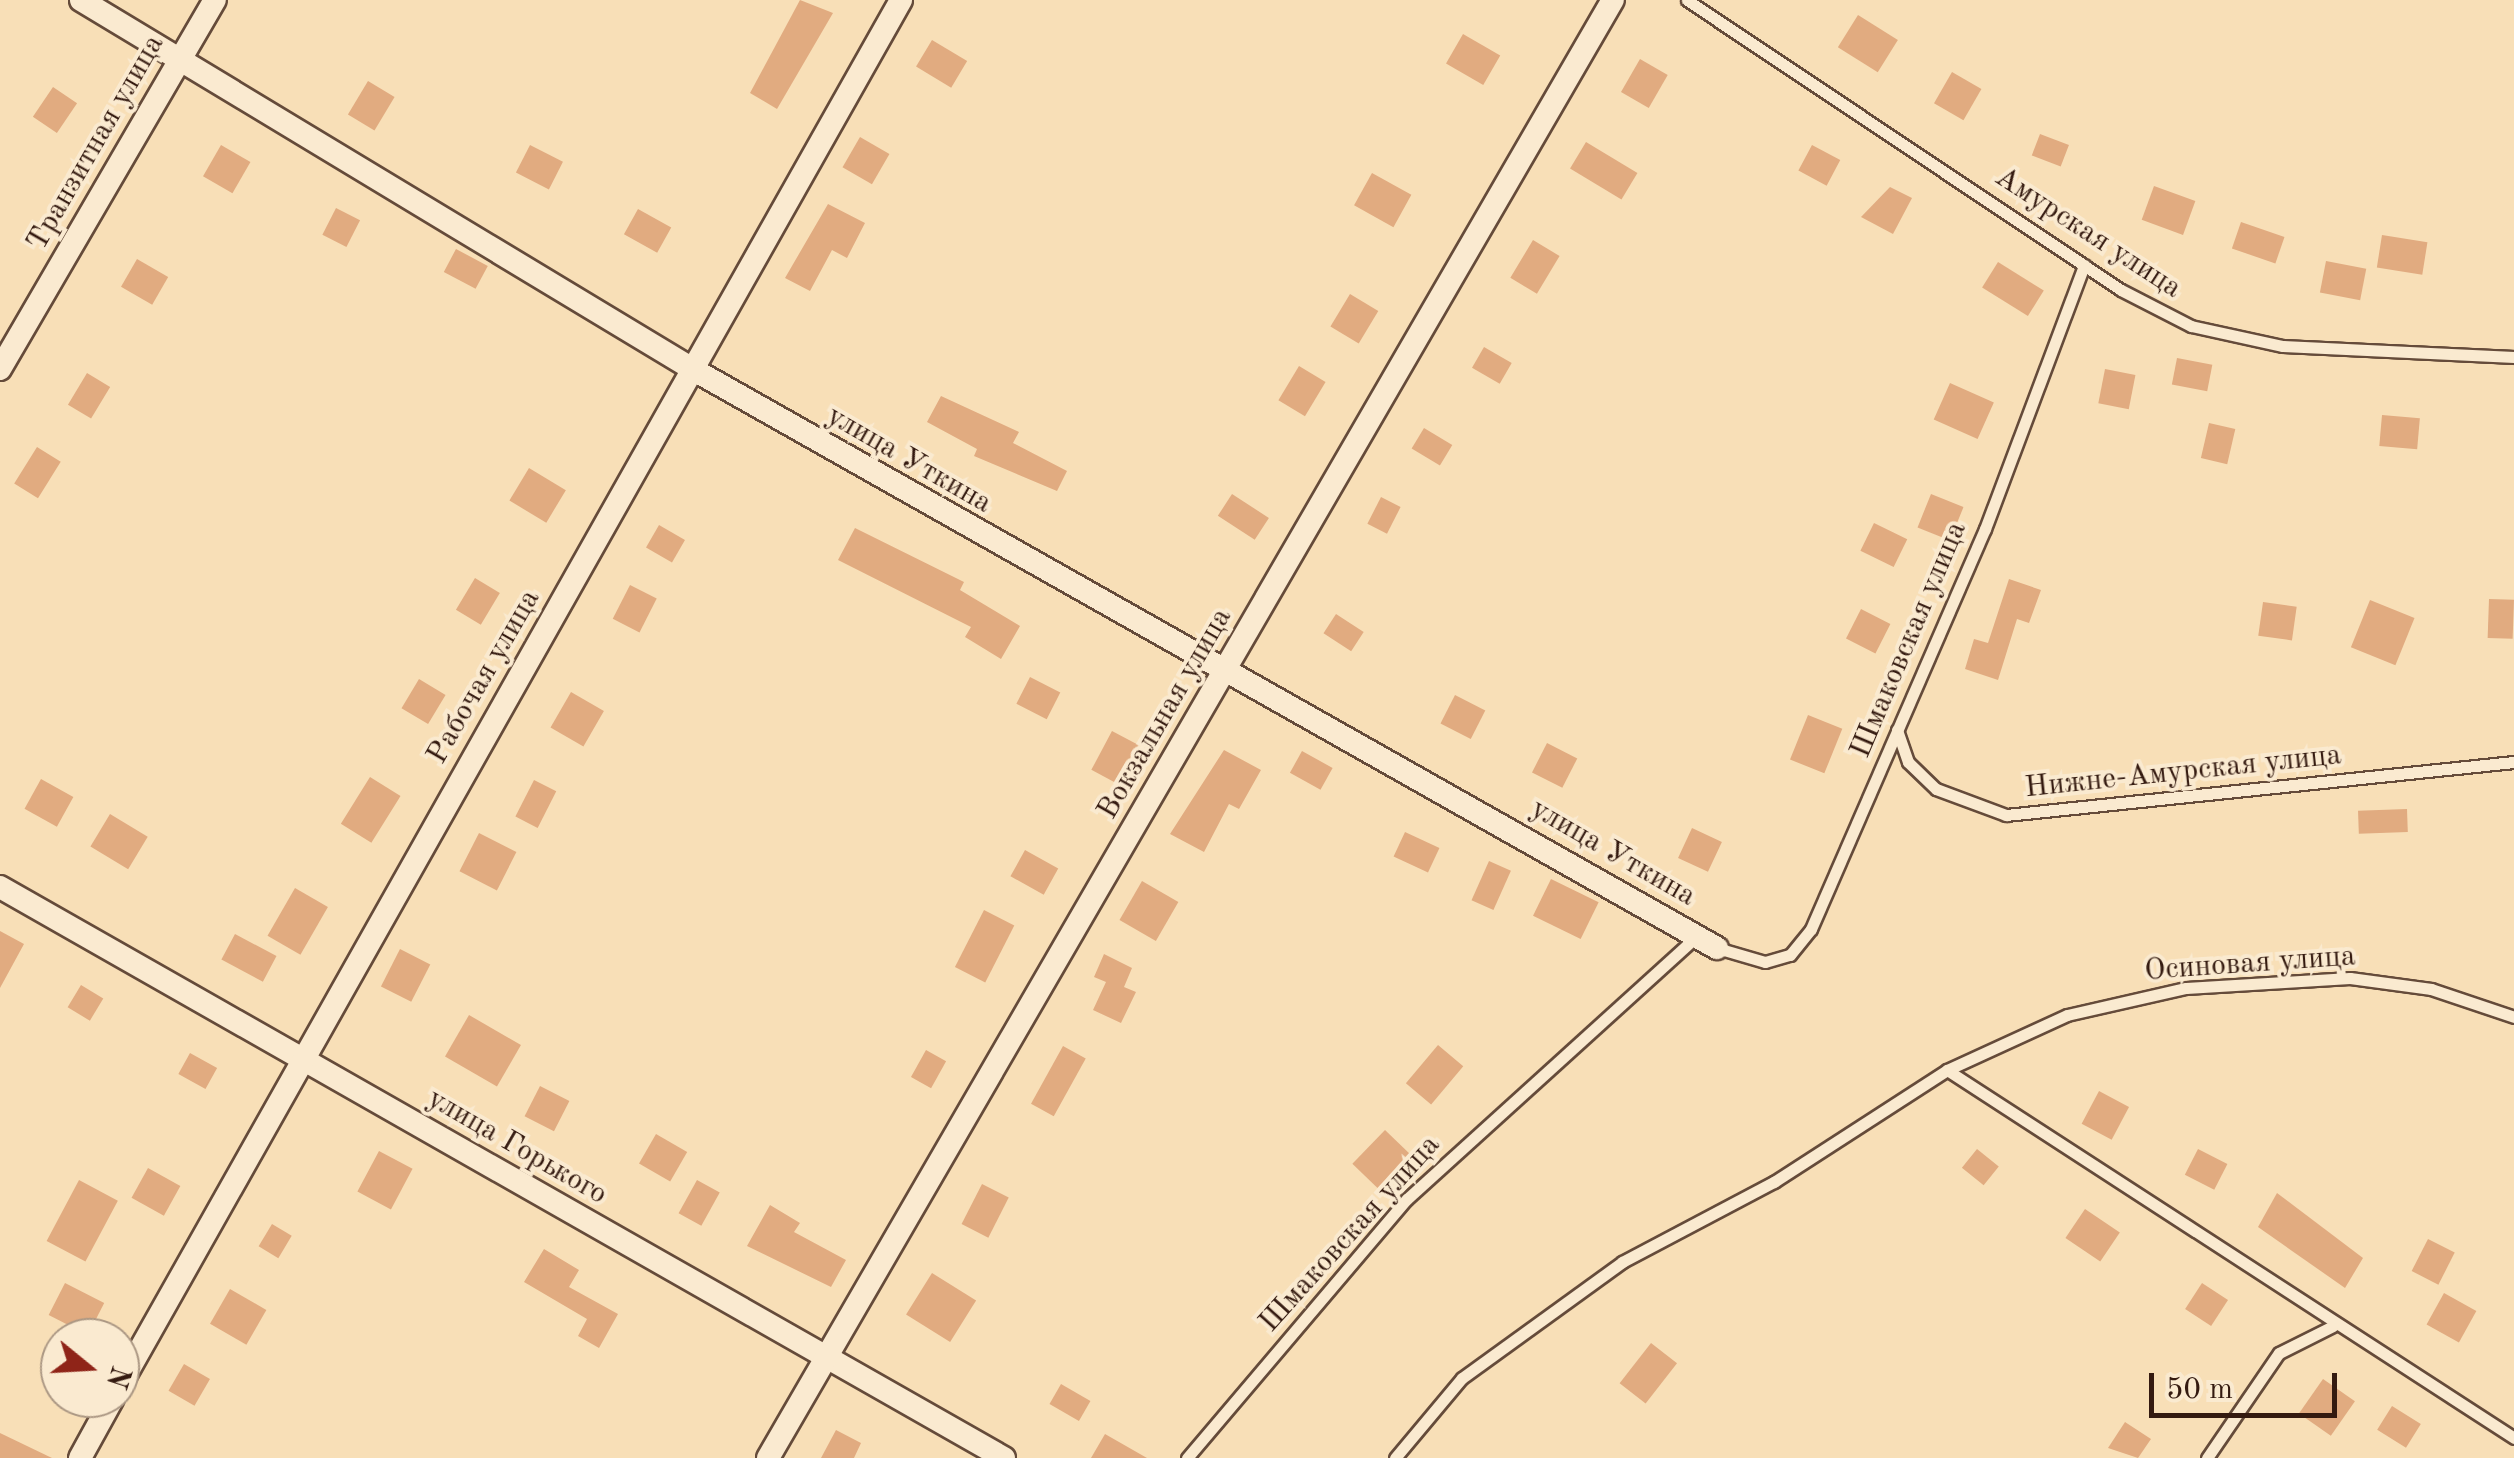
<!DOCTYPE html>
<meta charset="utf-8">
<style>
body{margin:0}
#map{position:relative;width:2514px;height:1458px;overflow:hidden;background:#f8dfb7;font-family:"Old Standard TT",serif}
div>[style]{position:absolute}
.building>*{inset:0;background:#e1ab80;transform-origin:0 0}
.roads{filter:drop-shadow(2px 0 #654b3a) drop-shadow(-2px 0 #654b3a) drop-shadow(0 2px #654b3a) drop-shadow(0 -2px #654b3a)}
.lane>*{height:11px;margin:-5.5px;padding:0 5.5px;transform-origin:5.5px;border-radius:5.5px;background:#faead0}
.street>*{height:22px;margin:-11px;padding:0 11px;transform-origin:11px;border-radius:11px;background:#faead0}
span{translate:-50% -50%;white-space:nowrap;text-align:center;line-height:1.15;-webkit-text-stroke:8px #faead0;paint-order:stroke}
.street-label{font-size:30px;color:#341a10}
.north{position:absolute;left:40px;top:1318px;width:100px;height:100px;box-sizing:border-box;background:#faead0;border:2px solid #ab9783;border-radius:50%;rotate:108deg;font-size:28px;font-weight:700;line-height:40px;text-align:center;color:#341a10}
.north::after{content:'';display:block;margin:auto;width:35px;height:45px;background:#8f2418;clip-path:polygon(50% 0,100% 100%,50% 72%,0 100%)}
.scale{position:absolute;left:2149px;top:1373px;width:188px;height:45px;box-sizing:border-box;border:5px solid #341a10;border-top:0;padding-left:12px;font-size:30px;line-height:35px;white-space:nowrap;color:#341a10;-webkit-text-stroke:8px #faead0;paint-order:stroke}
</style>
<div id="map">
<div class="building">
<i style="clip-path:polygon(800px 0,833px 13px,777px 109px,750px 93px)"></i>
<i style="left:1858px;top:15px;width:47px;height:38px;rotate:32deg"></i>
<i style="left:1463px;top:34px;width:43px;height:34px;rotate:30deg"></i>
<i style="left:932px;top:40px;width:41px;height:31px;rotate:31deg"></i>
<i style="left:1640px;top:59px;width:32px;height:38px;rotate:30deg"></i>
<i style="left:1952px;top:72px;width:34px;height:36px;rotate:30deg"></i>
<i style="left:368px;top:81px;width:31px;height:39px;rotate:31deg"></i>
<i style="left:53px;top:87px;width:29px;height:36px;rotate:34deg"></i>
<i style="left:2040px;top:134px;width:31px;height:23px;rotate:21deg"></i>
<i style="left:860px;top:137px;width:34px;height:35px;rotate:30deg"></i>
<i style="left:1586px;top:142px;width:60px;height:31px;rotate:31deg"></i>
<i style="left:221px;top:145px;width:34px;height:36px;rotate:30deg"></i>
<i style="left:530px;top:145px;width:37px;height:31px;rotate:27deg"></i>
<i style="left:1812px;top:145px;width:32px;height:29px;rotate:28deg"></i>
<i style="left:1372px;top:173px;width:45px;height:37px;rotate:29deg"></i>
<i style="left:2154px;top:186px;width:44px;height:36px;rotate:20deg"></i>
<i style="clip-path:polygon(1890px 187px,1912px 198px,1893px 234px,1861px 217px)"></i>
<i style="clip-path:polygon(828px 204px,865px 223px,847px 258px,832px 250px,810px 291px,785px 278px)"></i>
<i style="left:336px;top:208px;width:27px;height:30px;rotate:27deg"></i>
<i style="left:638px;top:209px;width:38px;height:29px;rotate:29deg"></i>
<i style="left:2241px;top:222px;width:46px;height:28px;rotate:19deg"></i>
<i style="left:2382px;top:235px;width:46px;height:33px;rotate:9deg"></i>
<i style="left:1533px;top:240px;width:31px;height:44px;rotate:31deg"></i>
<i style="left:456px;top:249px;width:36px;height:26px;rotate:28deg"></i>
<i style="left:137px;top:259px;width:36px;height:32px;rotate:30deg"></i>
<i style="left:2326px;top:261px;width:41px;height:32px;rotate:11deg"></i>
<i style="left:1998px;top:262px;width:54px;height:30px;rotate:32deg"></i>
<i style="left:1350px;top:294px;width:33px;height:38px;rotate:31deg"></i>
<i style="left:1484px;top:347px;width:32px;height:24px;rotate:30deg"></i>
<i style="left:2177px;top:358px;width:36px;height:27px;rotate:11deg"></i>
<i style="left:1299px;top:366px;width:31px;height:40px;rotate:31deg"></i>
<i style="left:2105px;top:369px;width:31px;height:35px;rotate:11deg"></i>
<i style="left:87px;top:373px;width:27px;height:37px;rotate:31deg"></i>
<i style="left:1950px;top:383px;width:48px;height:40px;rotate:24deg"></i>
<i style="clip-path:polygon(941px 396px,1019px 432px,1013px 443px,1067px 471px,1057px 491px,974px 456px,977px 449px,927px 422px)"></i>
<i style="left:2382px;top:415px;width:38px;height:31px;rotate:5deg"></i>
<i style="left:2209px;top:423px;width:27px;height:36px;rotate:13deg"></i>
<i style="left:1424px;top:428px;width:33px;height:24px;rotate:31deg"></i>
<i style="left:37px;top:447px;width:28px;height:43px;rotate:32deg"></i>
<i style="left:529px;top:468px;width:43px;height:38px;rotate:31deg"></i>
<i style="left:1232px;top:494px;width:44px;height:26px;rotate:33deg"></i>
<i style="left:1931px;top:494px;width:35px;height:36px;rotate:22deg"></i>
<i style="left:1381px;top:497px;width:22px;height:30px;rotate:27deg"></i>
<i style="left:1874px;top:523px;width:37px;height:31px;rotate:26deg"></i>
<i style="left:659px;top:525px;width:30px;height:26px;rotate:30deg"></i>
<i style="clip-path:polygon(855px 528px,964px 582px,960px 590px,1020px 626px,1001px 659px,965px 637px,971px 627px,838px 560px)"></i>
<i style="left:475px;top:578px;width:29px;height:37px;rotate:31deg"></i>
<i style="clip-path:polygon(2009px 579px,2041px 590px,2029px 623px,2017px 619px,1998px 680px,1965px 669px,1974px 639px,1988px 643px)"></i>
<i style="left:630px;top:585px;width:30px;height:38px;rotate:27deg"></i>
<i style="left:2489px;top:599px;width:25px;height:39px;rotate:2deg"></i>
<i style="left:2370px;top:600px;width:48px;height:51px;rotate:22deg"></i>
<i style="left:2263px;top:602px;width:34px;height:34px;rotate:8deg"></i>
<i style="left:1861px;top:609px;width:33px;height:33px;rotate:27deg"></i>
<i style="left:1336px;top:614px;width:33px;height:23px;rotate:33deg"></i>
<i style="left:1030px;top:677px;width:34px;height:30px;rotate:27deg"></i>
<i style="left:419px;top:679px;width:31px;height:34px;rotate:31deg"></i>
<i style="left:571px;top:692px;width:38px;height:41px;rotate:30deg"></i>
<i style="left:1455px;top:695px;width:34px;height:32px;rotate:27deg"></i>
<i style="left:1808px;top:715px;width:37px;height:48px;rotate:22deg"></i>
<i style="left:1112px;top:731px;width:30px;height:44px;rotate:28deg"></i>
<i style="left:1547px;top:743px;width:34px;height:33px;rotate:27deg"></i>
<i style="clip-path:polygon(1224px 750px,1261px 770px,1239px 809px,1229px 804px,1204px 852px,1170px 834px)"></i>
<i style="left:1302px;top:751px;width:35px;height:25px;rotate:29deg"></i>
<i style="left:370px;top:777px;width:36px;height:55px;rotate:32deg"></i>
<i style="left:41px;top:779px;width:37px;height:34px;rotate:29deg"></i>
<i style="left:534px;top:780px;width:25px;height:41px;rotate:27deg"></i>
<i style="left:2407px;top:809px;width:23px;height:49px;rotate:88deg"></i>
<i style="left:110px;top:814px;width:44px;height:38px;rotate:31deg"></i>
<i style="left:1692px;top:828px;width:33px;height:33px;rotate:25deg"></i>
<i style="left:1405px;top:832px;width:38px;height:27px;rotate:25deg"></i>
<i style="left:479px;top:833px;width:42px;height:43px;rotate:27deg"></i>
<i style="left:1025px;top:850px;width:38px;height:30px;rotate:29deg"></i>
<i style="left:1489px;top:861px;width:24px;height:43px;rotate:24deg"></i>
<i style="left:1551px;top:879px;width:53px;height:41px;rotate:26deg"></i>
<i style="left:1142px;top:881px;width:42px;height:45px;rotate:30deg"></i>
<i style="left:295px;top:888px;width:38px;height:55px;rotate:30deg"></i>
<i style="left:984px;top:910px;width:34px;height:64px;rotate:27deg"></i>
<i style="clip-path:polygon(0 931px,24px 944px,0 988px)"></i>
<i style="left:235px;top:934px;width:47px;height:29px;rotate:28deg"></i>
<i style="left:400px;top:949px;width:34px;height:42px;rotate:27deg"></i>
<i style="clip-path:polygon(1104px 954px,1132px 968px,1124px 987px,1136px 992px,1121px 1023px,1093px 1010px,1106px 982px,1094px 977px)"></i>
<i style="left:81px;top:985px;width:26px;height:26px;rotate:31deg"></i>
<i style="left:469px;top:1015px;width:60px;height:48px;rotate:30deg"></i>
<i style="left:1438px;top:1045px;width:33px;height:50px;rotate:40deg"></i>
<i style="left:1063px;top:1046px;width:26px;height:66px;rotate:29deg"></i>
<i style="left:926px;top:1050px;width:23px;height:31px;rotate:29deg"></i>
<i style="left:190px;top:1053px;width:31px;height:24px;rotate:29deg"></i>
<i style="left:540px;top:1086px;width:33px;height:34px;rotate:27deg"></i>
<i style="left:2099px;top:1091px;width:34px;height:37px;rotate:28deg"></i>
<i style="left:1385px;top:1130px;width:35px;height:47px;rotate:44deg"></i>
<i style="left:656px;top:1134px;width:36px;height:34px;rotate:30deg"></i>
<i style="left:1977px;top:1149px;width:28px;height:24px;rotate:39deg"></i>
<i style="left:2198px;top:1149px;width:33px;height:29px;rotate:27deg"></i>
<i style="left:379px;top:1151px;width:38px;height:46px;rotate:28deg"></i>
<i style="left:148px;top:1168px;width:37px;height:34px;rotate:29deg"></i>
<i style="left:79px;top:1180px;width:44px;height:69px;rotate:28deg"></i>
<i style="left:697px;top:1180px;width:26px;height:38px;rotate:29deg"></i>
<i style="left:982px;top:1184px;width:30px;height:45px;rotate:27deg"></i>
<i style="clip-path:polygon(2277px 1193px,2363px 1258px,2345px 1288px,2258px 1227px)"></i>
<i style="clip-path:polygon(770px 1205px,800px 1223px,794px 1232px,846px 1260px,831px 1287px,747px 1246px)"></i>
<i style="left:2085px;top:1209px;width:42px;height:35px;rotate:34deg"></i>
<i style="left:272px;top:1224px;width:23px;height:26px;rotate:31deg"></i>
<i style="left:2428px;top:1239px;width:30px;height:36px;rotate:27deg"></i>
<i style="clip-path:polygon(544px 1249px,579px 1270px,569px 1287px,618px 1314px,599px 1348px,578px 1336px,587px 1319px,524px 1282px)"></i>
<i style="left:932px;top:1273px;width:52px;height:49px;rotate:32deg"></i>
<i style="left:65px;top:1283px;width:44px;height:36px;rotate:27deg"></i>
<i style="left:2202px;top:1283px;width:31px;height:31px;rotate:33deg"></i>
<i style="left:230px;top:1289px;width:42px;height:40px;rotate:30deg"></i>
<i style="left:2444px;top:1293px;width:37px;height:36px;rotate:29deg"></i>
<i style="left:1651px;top:1343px;width:33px;height:51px;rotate:38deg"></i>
<i style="left:184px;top:1364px;width:30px;height:31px;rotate:30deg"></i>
<i style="left:2323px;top:1379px;width:39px;height:42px;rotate:35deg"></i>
<i style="left:1061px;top:1384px;width:34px;height:23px;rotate:30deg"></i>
<i style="left:2392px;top:1406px;width:34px;height:28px;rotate:32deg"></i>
<i style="clip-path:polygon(2125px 1422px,2151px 1439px,2138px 1458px,2108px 1448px)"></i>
<i style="clip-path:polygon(836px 1430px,861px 1443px,854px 1458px,821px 1458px)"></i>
<i style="clip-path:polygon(0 1433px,52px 1458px,0 1458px)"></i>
<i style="clip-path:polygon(1105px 1434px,1147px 1458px,1091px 1458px)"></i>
</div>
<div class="roads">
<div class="lane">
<i style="left:1687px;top:0;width:522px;rotate:33.75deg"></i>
<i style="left:2121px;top:290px;width:79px;rotate:27.2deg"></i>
<i style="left:2191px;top:326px;width:94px;rotate:12.3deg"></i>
<i style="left:2283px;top:346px;width:231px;rotate:2.7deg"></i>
<i style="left:1897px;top:730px;width:34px;rotate:71deg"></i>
<i style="left:1908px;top:762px;width:39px;rotate:44deg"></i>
<i style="left:1936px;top:789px;width:75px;rotate:20.4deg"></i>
<i style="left:2006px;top:815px;width:511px;rotate:-5.96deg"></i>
<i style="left:1717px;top:948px;width:50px;rotate:16.3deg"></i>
<i style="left:1765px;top:962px;width:26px;rotate:-16deg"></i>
<i style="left:1790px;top:955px;width:33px;rotate:-51deg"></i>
<i style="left:1811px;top:929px;width:436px;rotate:-66.5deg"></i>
<i style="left:1985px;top:529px;width:282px;rotate:-69.4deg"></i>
<i style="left:1947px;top:1070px;width:676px;rotate:32.98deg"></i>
<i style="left:1187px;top:1458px;width:340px;rotate:-49.7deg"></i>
<i style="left:1407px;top:1199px;width:391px;rotate:-42.2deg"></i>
<i style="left:1395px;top:1458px;width:104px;rotate:-50.1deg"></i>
<i style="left:1462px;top:1378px;width:198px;rotate:-35.9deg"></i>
<i style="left:1622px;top:1262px;width:172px;rotate:-27.8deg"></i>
<i style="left:1774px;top:1182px;width:206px;rotate:-32.9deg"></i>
<i style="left:1947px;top:1070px;width:132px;rotate:-24.6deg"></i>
<i style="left:2067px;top:1015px;width:122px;rotate:-12.8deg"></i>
<i style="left:2186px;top:988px;width:164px;rotate:-3.5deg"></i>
<i style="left:2350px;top:978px;width:82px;rotate:7.7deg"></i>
<i style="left:2431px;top:989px;width:88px;rotate:18.6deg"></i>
<i style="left:2207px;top:1458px;width:127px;rotate:-55.6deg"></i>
<i style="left:2279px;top:1353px;width:60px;rotate:-26.6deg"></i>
</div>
<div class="street">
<i style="left:81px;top:0;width:716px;rotate:31.11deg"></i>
<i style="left:694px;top:370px;width:1175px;rotate:29.47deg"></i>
<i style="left:0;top:369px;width:427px;rotate:-59.8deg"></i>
<i style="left:0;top:887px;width:1155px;rotate:29.63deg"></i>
<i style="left:120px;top:1385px;width:1590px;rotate:-60.58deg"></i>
<i style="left:80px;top:1458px;width:68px;rotate:-61.2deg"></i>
<i style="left:768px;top:1458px;width:1685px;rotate:-59.91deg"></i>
</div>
</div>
<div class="street-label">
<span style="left:96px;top:143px;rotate:-60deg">Транзитная улица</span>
<span style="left:2088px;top:233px;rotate:33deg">Амурская улица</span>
<span style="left:909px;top:460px;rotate:30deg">улица Уткина</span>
<span style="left:1909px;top:640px;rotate:-67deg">Шмаковская улица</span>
<span style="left:484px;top:677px;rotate:-60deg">Рабочая улица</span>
<span style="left:1165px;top:714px;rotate:-60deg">Вокзальная улица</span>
<span style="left:2183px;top:772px;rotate:-6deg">Нижне-Амурская улица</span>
<span style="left:1613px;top:853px;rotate:30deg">улица Уткина</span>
<span style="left:2250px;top:964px;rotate:-4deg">Осиновая улица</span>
<span style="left:517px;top:1147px;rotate:30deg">улица Горького</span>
<span style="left:1350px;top:1234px;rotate:-48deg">Шмаковская улица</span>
</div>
<div class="north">N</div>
<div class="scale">50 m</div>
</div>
